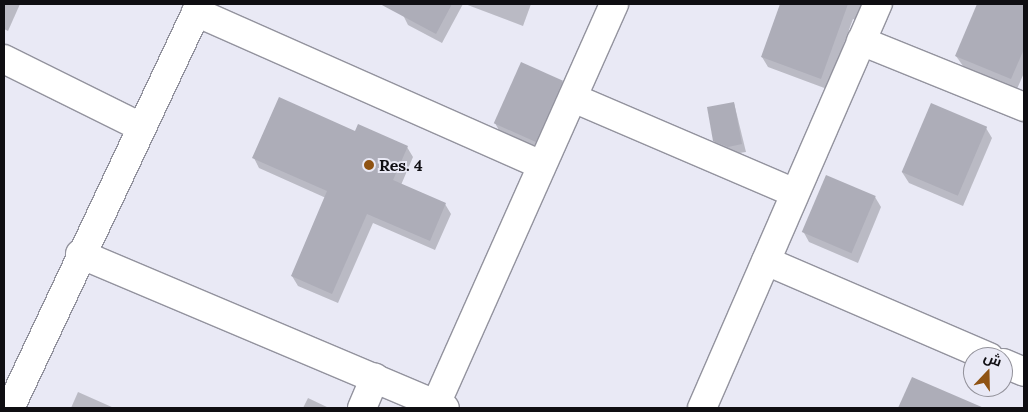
<!DOCTYPE html>
<meta charset="utf-8">
<style>
body{margin:0}
#map{position:relative;width:1028px;height:412px;overflow:hidden;background:#e9e9f5;font-family:Lora,Cairo,serif}
div>[style]{position:absolute}
.shadow>*{inset:0;background:#0003}
.building>*{inset:0;background:#adadb8;transform-origin:0 0}
.roads{filter:drop-shadow(1px 0 #93939e) drop-shadow(-1px 0 #93939e) drop-shadow(0 1px #93939e) drop-shadow(0 -1px #93939e)}
.minor>*{height:28px;margin:-14px;padding:0 14px;transform-origin:14px;border-radius:14px;background:#fff}
.major>*{height:28px;margin:-14px;padding:0 14px;transform-origin:14px;border-radius:14px;background:#fff}
.dots>*{width:14px;height:14px;translate:-50% -50%;box-sizing:border-box;border:2px solid #e9e9f5;border-radius:50%}
span{translate:-50% -50%;white-space:nowrap;text-align:center;line-height:1.15;-webkit-text-stroke:4px #e9e9f5;paint-order:stroke}
.poi-label{font-size:16px;color:#0f0e12;font-weight:700}
.left{translate:0 -50%;text-align:left}
.frame{position:absolute;inset:0;border:5px solid #0f0e12;pointer-events:none}
.north{position:absolute;left:963px;top:347px;width:50px;height:50px;box-sizing:border-box;background:#e9e9f5;border:1px solid #92919a;border-radius:50%;rotate:21deg;font-size:14px;font-weight:700;line-height:20px;text-align:center;color:#0f0e12}
.north::after{content:'';display:block;margin:auto;width:18px;height:22px;background:#8f5313;clip-path:polygon(50% 0,100% 100%,50% 72%,0 100%)}
</style>
<div id="map">
<div class="shadow">
<i style="clip-path:polygon(4px 4px,20px 4px,8px 31px,4px 29px)"></i>
<i style="clip-path:polygon(409px 4px,463px 4px,442px 43px,408px 25px,403px 15px)"></i>
<i style="clip-path:polygon(465px 4px,531px 4px,523px 26px)"></i>
<i style="clip-path:polygon(791px 4px,868px 4px,861px 22px,853px 19px,827px 89px,768px 67px,762px 57px)"></i>
<i style="clip-path:polygon(978px 4px,1024px 4px,1024px 73px,1017px 89px,963px 66px,956px 56px)"></i>
<i style="clip-path:polygon(562px 82px,568px 93px,541px 152px,501px 134px,495px 123px)"></i>
<i style="clip-path:polygon(734px 103px,746px 152px,733px 154px,719px 148px,714px 141px)"></i>
<i style="clip-path:polygon(986px 128px,992px 138px,963px 206px,909px 183px,902px 172px)"></i>
<i style="clip-path:polygon(355px 132px,407px 147px,413px 157px,401px 185px,445px 204px,451px 214px,435px 250px,373px 223px,338px 303px,298px 286px,292px 276px,326px 198px,259px 168px,254px 158px)"></i>
<i style="clip-path:polygon(875px 197px,881px 207px,858px 263px,809px 242px,803px 231px)"></i>
<i style="clip-path:polygon(913px 378px,961px 400px,966px 408px,899px 408px)"></i>
<i style="clip-path:polygon(78px 392px,114px 408px,71px 408px)"></i>
<i style="clip-path:polygon(308px 398px,329px 408px,303px 408px)"></i>
</div>
<div class="building">
<i style="clip-path:polygon(380px 4px,452px 4px,436px 34px)"></i>
<i style="clip-path:polygon(780px 4px,848px 4px,821px 79px,761px 57px)"></i>
<i style="clip-path:polygon(977px 4px,1024px 4px,1024px 49px,1011px 79px,955px 56px)"></i>
<i style="left:521px;top:62px;width:46px;height:67px;rotate:24deg"></i>
<i style="clip-path:polygon(279px 97px,355px 131px,358px 124px,408px 146px,393px 180px,446px 203px,430px 241px,367px 214px,332px 294px,291px 276px,327px 191px,252px 158px)"></i>
<i style="clip-path:polygon(734px 102px,742px 144px,728px 147px,713px 141px,707px 107px)"></i>
<i style="left:931px;top:103px;width:61px;height:75px;rotate:23deg"></i>
<i style="left:826px;top:175px;width:54px;height:62px;rotate:23deg"></i>
<i style="clip-path:polygon(912px 377px,984px 408px,898px 408px)"></i>
</div>
<div class="roads">
<div class="minor">
<i style="left:196px;top:12px;width:378px;rotate:23.9deg"></i>
<i style="left:861px;top:41px;width:176px;rotate:22deg"></i>
<i style="left:4px;top:59px;width:153px;rotate:26.4deg"></i>
<i style="left:573px;top:98px;width:241px;rotate:23.2deg"></i>
<i style="left:80px;top:254px;width:396px;rotate:22.9deg"></i>
<i style="left:766px;top:261px;width:243px;rotate:23.3deg"></i>
<i style="left:1003px;top:363px;width:23px;rotate:23deg"></i>
<i style="left:436px;top:404px;width:438px;rotate:-66deg"></i>
<i style="left:362px;top:408px;width:33px;rotate:-67deg"></i>
<i style="left:702px;top:408px;width:441px;rotate:-66.5deg"></i>
</div>
<div class="major">
<i style="left:10px;top:408px;width:446px;rotate:-64.8deg"></i>
</div>
</div>
<div class="dots">
<i style="left:369px;top:165px;background:#8f5313"></i>
</div>
<div class="poi-label">
<span class="left" style="left:379px;top:165px">Res. 4</span>
</div>
<div class="frame"></div>
<div class="north">ش</div>
</div>
